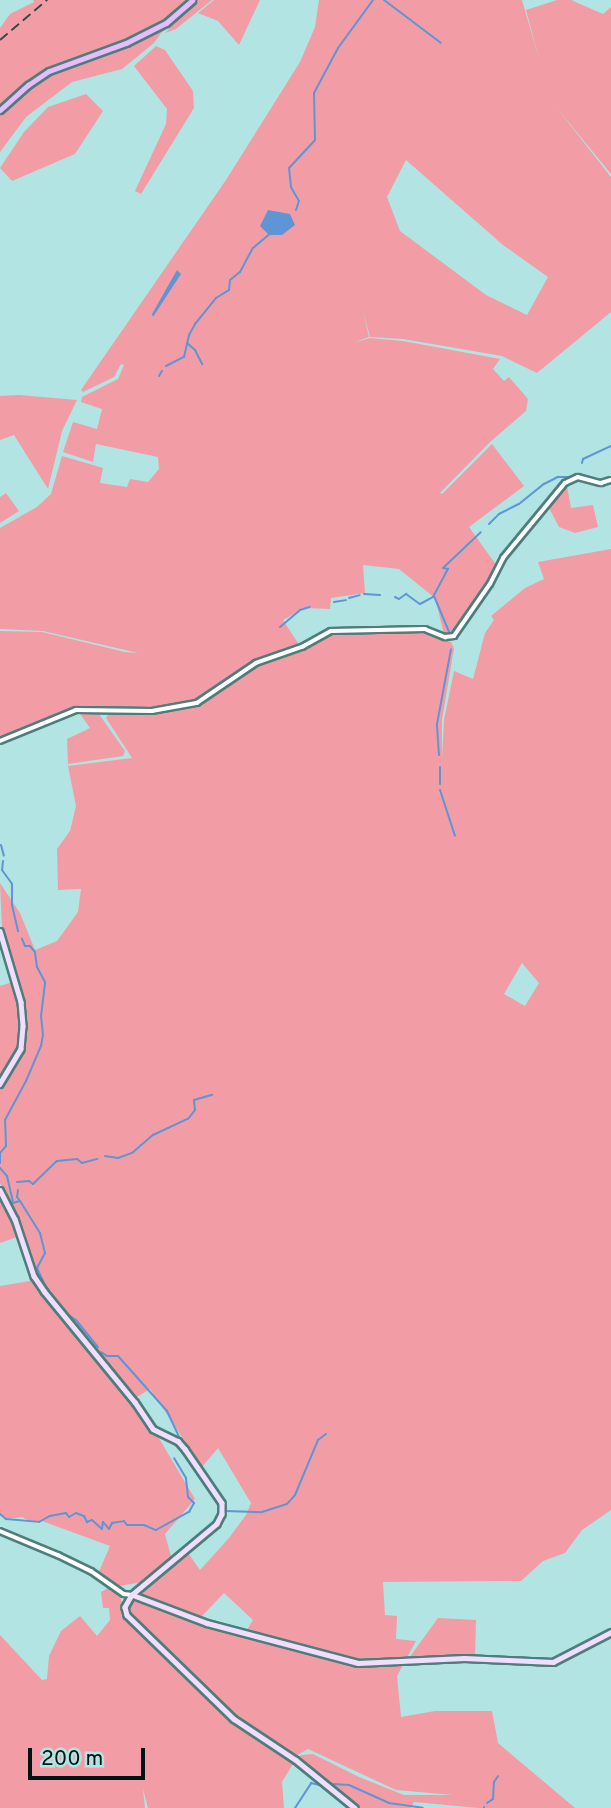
<!DOCTYPE html>
<style>
body{margin:0}
#map{position:relative;width:611px;height:1808px;overflow:hidden;background:#b1e4e2;font-family:Overpass,sans-serif}
div>[style]{position:absolute}
.green>*{inset:0;background:#f29da5}
.water>*{inset:0;background:#5f95d5}
.stream>*{height:2px;margin:-1px;padding:0 1px;transform-origin:1px;border-radius:1px;background:#5f95d5}
.roads{filter:drop-shadow(2px 0 #4d7e7c) drop-shadow(-2px 0 #4d7e7c) drop-shadow(0 2px #4d7e7c) drop-shadow(0 -2px #4d7e7c)}
.tertiary>*{height:3.5px;margin:-1.75px;padding:0 1.75px;transform-origin:1.75px;border-radius:1.75px;background:#fff}
.secondary>*{height:4.5px;margin:-2.25px;padding:0 2.25px;transform-origin:2.25px;border-radius:2.25px;background:#f3ddfe}
.primary>*{height:5px;margin:-2.5px;padding:0 2.5px;transform-origin:2.5px;border-radius:2.5px;background:#e7bbfd}
.rail>*{height:2px;margin-top:-1px;transform-origin:0;background:repeating-linear-gradient(90deg,#2f4948 0 10px,transparent 0 15px)}
span{translate:-50% -50%;white-space:nowrap;text-align:center;line-height:1.15;-webkit-text-stroke:7px #b1e4e2;paint-order:stroke}
.scale{position:absolute;left:28px;top:1748px;width:117px;height:32px;box-sizing:border-box;border:4px solid #011212;border-top:0;padding-left:9px;font-size:21px;line-height:24px;white-space:nowrap;color:#011212;-webkit-text-stroke:5px #b1e4e2;paint-order:stroke}
</style>
<div id="map">
<div class="green">
<i style="clip-path:polygon(33px 0,185px 0,154px 43px,122px 69px,72px 82px,26px 117px,0 152px,0 28px,10px 14px,34px 2px)"></i>
<i style="clip-path:polygon(198px 0,212px 0,176px 29px,165px 33px)"></i>
<i style="clip-path:polygon(214px 0,260px 0,239px 45px,218px 21px,198px 13px)"></i>
<i style="clip-path:polygon(evenodd,319px 0,522px 0,539px 59px,526px 10px,557px 0,571px 0,603px 14px,611px 7px,611px 174px,556px 107px,611px 177px,611px 312px,537px 373px,502px 356px,403px 339px,370px 337px,363px 311px,369px 337px,353px 343px,370px 338px,403px 341px,500px 359px,493px 369px,504px 381px,509px 377px,528px 399px,526px 411px,490px 442px,440px 493px,442px 494px,492px 444px,524px 486px,469px 527px,497px 566px,486px 586px,462px 617px,456px 632px,444px 634px,435px 598px,399px 569px,363px 565px,365px 593px,331px 598px,330px 609px,305px 608px,283px 620px,300px 646px,255px 661px,194px 702px,152px 709px,75px 708px,0 739px,0 631px,42px 632px,125px 652px,138px 653px,43px 631px,0 629px,0 528px,37px 507px,51px 494px,62px 456px,103px 468px,100px 483px,127px 487px,130px 479px,148px 482px,159px 469px,158px 457px,96px 444px,93px 462px,63px 452px,73px 422px,97px 429px,102px 409px,81px 402px,82px 397px,118px 379px,124px 365px,121px 364px,114px 377px,83px 392px,81px 390px,226px 180px,300px 62px,315px 27px,319px 0,406px 160px,503px 245px,548px 277px,527px 315px,486px 295px,400px 231px,387px 197px,406px 160px)"></i>
<i style="clip-path:polygon(156px 46px,165px 50px,193px 91px,194px 108px,141px 194px,135px 191px,166px 124px,167px 109px,134px 66px)"></i>
<i style="clip-path:polygon(86px 94px,103px 111px,75px 154px,12px 181px,0 168px,24px 132px,48px 107px)"></i>
<i style="clip-path:polygon(19px 395px,77px 400px,62px 431px,48px 489px,14px 435px,0 440px,0 396px)"></i>
<i style="clip-path:polygon(567px 486px,571px 508px,593px 505px,598px 527px,575px 533px,559px 527px,549px 508px)"></i>
<i style="clip-path:polygon(6px 493px,19px 511px,0 523px,0 497px)"></i>
<i style="clip-path:polygon(evenodd,611px 549px,611px 1510px,582px 1530px,565px 1553px,543px 1561px,521px 1581px,383px 1582px,385px 1615px,397px 1616px,396px 1639px,416px 1641px,397px 1676px,401px 1717px,435px 1711px,492px 1711px,498px 1743px,575px 1808px,478px 1808px,414px 1802px,411px 1808px,360px 1808px,298px 1759px,301px 1755px,313px 1754px,359px 1777px,404px 1795px,453px 1795px,396px 1790px,308px 1749px,294px 1757px,241px 1722px,128px 1611px,130px 1601px,137px 1599px,207px 1625px,245px 1633px,253px 1620px,224px 1593px,200px 1618px,142px 1594px,188px 1553px,200px 1570px,229px 1538px,246px 1515px,251px 1503px,218px 1448px,202px 1467px,150px 1389px,134px 1399px,37px 1279px,24px 1234px,0 1183px,0 1087px,23px 1051px,24px 1025px,19px 983px,2px 928px,0 883px,20px 913px,35px 950px,57px 941px,78px 912px,81px 889px,58px 890px,57px 849px,70px 831px,76px 806px,68px 766px,132px 758px,106px 718px,109px 713px,174px 711px,199px 704px,246px 670px,299px 650px,326px 635px,423px 630px,451px 642px,454px 648px,442px 720px,442px 760px,444px 720px,454px 671px,473px 679px,485px 633px,494px 620px,491px 616px,525px 588px,544px 579px,538px 562px,611px 549px,522px 963px,539px 983px,525px 1006px,504px 994px,522px 963px)"></i>
<i style="clip-path:polygon(78px 711px,99px 714px,125px 751px,123px 756px,68px 764px,67px 739px,90px 728px)"></i>
<i style="clip-path:polygon(13px 982px,20px 1024px,17px 1050px,0 1080px,0 986px)"></i>
<i style="clip-path:polygon(0 1194px,20px 1236px,0 1243px)"></i>
<i style="clip-path:polygon(36px 1280px,123px 1388px,157px 1435px,195px 1499px,165px 1534px,172px 1560px,143px 1582px,119px 1586px,98px 1574px,110px 1546px,42px 1521px,31px 1522px,22px 1517px,7px 1519px,0 1515px,0 1286px)"></i>
<i style="clip-path:polygon(110px 1587px,120px 1597px,129px 1621px,192px 1678px,218px 1708px,237px 1725px,294px 1762px,282px 1782px,284px 1808px,148px 1808px,143px 1789px,145px 1808px,0 1808px,0 1635px,42px 1680px,47px 1679px,49px 1656px,61px 1631px,80px 1616px,97px 1636px,110px 1620px,109px 1608px,103px 1608px,101px 1592px)"></i>
<i style="clip-path:polygon(438px 1618px,476px 1620px,475px 1656px,409px 1658px)"></i>
</div>
<div class="water">
<i style="clip-path:polygon(268px 210px,290px 214px,295px 225px,282px 235px,269px 235px,260px 226px)"></i>
<i style="clip-path:polygon(177px 270px,181px 274px,153px 317px,152px 314px)"></i>
</div>
<div class="stream">
<i style="left:384px;top:0;width:71px;rotate:37deg"></i>
<i style="left:296px;top:210px;width:9px;rotate:-72deg"></i>
<i style="left:299px;top:201px;width:16px;rotate:-120deg"></i>
<i style="left:291px;top:187px;width:19px;rotate:-96deg"></i>
<i style="left:289px;top:168px;width:38px;rotate:-47deg"></i>
<i style="left:315px;top:140px;width:47px;rotate:-91.2deg"></i>
<i style="left:314px;top:93px;width:51px;rotate:-61.9deg"></i>
<i style="left:338px;top:48px;width:59px;rotate:-53.9deg"></i>
<i style="left:187px;top:343px;width:11px;rotate:41deg"></i>
<i style="left:195px;top:350px;width:16px;rotate:63deg"></i>
<i style="left:166px;top:366px;width:20px;rotate:-27deg"></i>
<i style="left:184px;top:357px;width:23px;rotate:-77deg"></i>
<i style="left:189px;top:335px;width:13px;rotate:-61deg"></i>
<i style="left:195px;top:324px;width:33px;rotate:-51deg"></i>
<i style="left:216px;top:298px;width:15px;rotate:-32deg"></i>
<i style="left:229px;top:290px;width:10px;rotate:-84deg"></i>
<i style="left:230px;top:280px;width:13px;rotate:-39deg"></i>
<i style="left:240px;top:272px;width:27px;rotate:-62deg"></i>
<i style="left:253px;top:248px;width:23px;rotate:-40deg"></i>
<i style="left:159px;top:376px;width:6px;rotate:-59deg"></i>
<i style="left:582px;top:463px;width:4px;rotate:-76deg"></i>
<i style="left:583px;top:459px;width:31px;rotate:-25deg"></i>
<i style="left:489px;top:524px;width:14px;rotate:-45deg"></i>
<i style="left:499px;top:514px;width:22px;rotate:-27deg"></i>
<i style="left:519px;top:504px;width:32px;rotate:-39deg"></i>
<i style="left:544px;top:484px;width:16px;rotate:-27deg"></i>
<i style="left:558px;top:477px;width:10px"></i>
<i style="left:364px;top:594px;width:16px;rotate:4deg"></i>
<i style="left:434px;top:596px;width:41px;rotate:67.2deg"></i>
<i style="left:395px;top:597px;width:4px;rotate:27deg"></i>
<i style="left:399px;top:599px;width:9px;rotate:-36deg"></i>
<i style="left:406px;top:594px;width:17px;rotate:36deg"></i>
<i style="left:420px;top:604px;width:15px;rotate:-28deg"></i>
<i style="left:433px;top:597px;width:32px;rotate:-62deg"></i>
<i style="left:448px;top:569px;width:5px;rotate:-169deg"></i>
<i style="left:443px;top:568px;width:52px;rotate:-43.5deg"></i>
<i style="left:349px;top:598px;width:11px;rotate:-15deg"></i>
<i style="left:334px;top:602px;width:12px;rotate:-9deg"></i>
<i style="left:280px;top:627px;width:26px;rotate:-40deg"></i>
<i style="left:300px;top:610px;width:10px;rotate:-17deg"></i>
<i style="left:439px;top:755px;width:31px;rotate:-94deg"></i>
<i style="left:437px;top:724px;width:76px;rotate:-79.4deg"></i>
<i style="left:440px;top:767px;width:17px;rotate:90deg"></i>
<i style="left:440px;top:790px;width:48px;rotate:71.9deg"></i>
<i style="left:1px;top:845px;width:11px;rotate:75deg"></i>
<i style="left:3px;top:861px;width:9px;rotate:96deg"></i>
<i style="left:2px;top:870px;width:17px;rotate:54deg"></i>
<i style="left:12px;top:884px;width:21px;rotate:90deg"></i>
<i style="left:12px;top:905px;width:27px;rotate:77deg"></i>
<i style="left:105px;top:1156px;width:13px;rotate:9deg"></i>
<i style="left:118px;top:1158px;width:15px;rotate:-20deg"></i>
<i style="left:132px;top:1153px;width:28px;rotate:-41deg"></i>
<i style="left:153px;top:1135px;width:38px;rotate:-25deg"></i>
<i style="left:188px;top:1119px;width:11px;rotate:-52deg"></i>
<i style="left:195px;top:1110px;width:10px;rotate:-96deg"></i>
<i style="left:194px;top:1100px;width:19px;rotate:-16deg"></i>
<i style="left:0;top:1163px;width:10px;rotate:-90deg"></i>
<i style="left:0;top:1153px;width:9px;rotate:-49deg"></i>
<i style="left:6px;top:1146px;width:26px;rotate:-92deg"></i>
<i style="left:5px;top:1120px;width:44px;rotate:-61.7deg"></i>
<i style="left:26px;top:1081px;width:38px;rotate:-67deg"></i>
<i style="left:41px;top:1046px;width:11px;rotate:-80deg"></i>
<i style="left:43px;top:1035px;width:19px;rotate:-96deg"></i>
<i style="left:41px;top:1016px;width:34px;rotate:-83deg"></i>
<i style="left:45px;top:982px;width:17px;rotate:-118deg"></i>
<i style="left:37px;top:967px;width:15px;rotate:-98deg"></i>
<i style="left:35px;top:952px;width:8px;rotate:-130deg"></i>
<i style="left:30px;top:946px;width:5px;rotate:180deg"></i>
<i style="left:25px;top:946px;width:8px;rotate:-113deg"></i>
<i style="left:0;top:1168px;width:11px;rotate:49deg"></i>
<i style="left:7px;top:1176px;width:28px;rotate:77deg"></i>
<i style="left:13px;top:1203px;width:7px;rotate:-16deg"></i>
<i style="left:20px;top:1201px;width:38px;rotate:58deg"></i>
<i style="left:40px;top:1233px;width:21px;rotate:76deg"></i>
<i style="left:45px;top:1253px;width:17px;rotate:118deg"></i>
<i style="left:37px;top:1268px;width:19px;rotate:65deg"></i>
<i style="left:45px;top:1285px;width:33px;rotate:55deg"></i>
<i style="left:64px;top:1312px;width:14px;rotate:34deg"></i>
<i style="left:76px;top:1320px;width:35px;rotate:51deg"></i>
<i style="left:17px;top:1182px;width:12px;rotate:-5deg"></i>
<i style="left:29px;top:1181px;width:5px;rotate:37deg"></i>
<i style="left:33px;top:1184px;width:33px;rotate:-44deg"></i>
<i style="left:57px;top:1161px;width:20px;rotate:-6deg"></i>
<i style="left:77px;top:1159px;width:6px;rotate:39deg"></i>
<i style="left:82px;top:1163px;width:16px;rotate:-15deg"></i>
<i style="left:18px;top:1190px;width:7px;rotate:98deg"></i>
<i style="left:17px;top:1197px;width:5px;rotate:53deg"></i>
<i style="left:101px;top:1352px;width:7px;rotate:34deg"></i>
<i style="left:107px;top:1356px;width:11px"></i>
<i style="left:118px;top:1356px;width:74px;rotate:48.3deg"></i>
<i style="left:167px;top:1411px;width:31px;rotate:65deg"></i>
<i style="left:226px;top:1511px;width:36px;rotate:2deg"></i>
<i style="left:262px;top:1512px;width:26px;rotate:-18deg"></i>
<i style="left:287px;top:1504px;width:12px;rotate:-48deg"></i>
<i style="left:295px;top:1495px;width:60px;rotate:-67.3deg"></i>
<i style="left:318px;top:1440px;width:10px;rotate:-37deg"></i>
<i style="left:0;top:1514px;width:8px;rotate:40deg"></i>
<i style="left:6px;top:1519px;width:33px;rotate:5deg"></i>
<i style="left:39px;top:1522px;width:13px;rotate:-29deg"></i>
<i style="left:50px;top:1516px;width:16px;rotate:-11deg"></i>
<i style="left:66px;top:1513px;width:5px;rotate:53deg"></i>
<i style="left:69px;top:1517px;width:8px;rotate:-30deg"></i>
<i style="left:76px;top:1513px;width:9px;rotate:21deg"></i>
<i style="left:84px;top:1516px;width:7px;rotate:63deg"></i>
<i style="left:87px;top:1522px;width:5px;rotate:-22deg"></i>
<i style="left:92px;top:1520px;width:13px;rotate:42deg"></i>
<i style="left:102px;top:1529px;width:7px;rotate:-82deg"></i>
<i style="left:103px;top:1522px;width:9px;rotate:49deg"></i>
<i style="left:109px;top:1529px;width:7px;rotate:-63deg"></i>
<i style="left:112px;top:1523px;width:12px;rotate:-9deg"></i>
<i style="left:124px;top:1521px;width:5px;rotate:53deg"></i>
<i style="left:127px;top:1525px;width:17px"></i>
<i style="left:144px;top:1525px;width:13px;rotate:23deg"></i>
<i style="left:156px;top:1530px;width:38px;rotate:-29deg"></i>
<i style="left:189px;top:1512px;width:10px;rotate:-61deg"></i>
<i style="left:194px;top:1503px;width:8px;rotate:-135deg"></i>
<i style="left:188px;top:1497px;width:19px;rotate:-96deg"></i>
<i style="left:186px;top:1478px;width:23px;rotate:-121deg"></i>
<i style="left:333px;top:1784px;width:16px;rotate:4deg"></i>
<i style="left:349px;top:1785px;width:44px;rotate:24.2deg"></i>
<i style="left:389px;top:1803px;width:34px;rotate:8deg"></i>
<i style="left:487px;top:1803px;width:7px;rotate:-34deg"></i>
<i style="left:493px;top:1799px;width:17px;rotate:-87deg"></i>
<i style="left:494px;top:1782px;width:7px;rotate:-56deg"></i>
<i style="left:295px;top:1808px;width:30px;rotate:-57deg"></i>
<i style="left:311px;top:1783px;width:12px;rotate:14deg"></i>
<i style="left:484px;top:1808px;width:1px;rotate:-90deg"></i>
</div>
<div class="roads">
<div class="tertiary">
<i style="left:0;top:741px;width:82px;rotate:-22.2deg"></i>
<i style="left:76px;top:710px;width:76px;rotate:0.8deg"></i>
<i style="left:152px;top:711px;width:46px;rotate:-10.1deg"></i>
<i style="left:197px;top:703px;width:71px;rotate:-34.1deg"></i>
<i style="left:256px;top:663px;width:49px;rotate:-19.2deg"></i>
<i style="left:302px;top:647px;width:33px;rotate:-29deg"></i>
<i style="left:331px;top:631px;width:94px;rotate:-1.2deg"></i>
<i style="left:425px;top:629px;width:22px;rotate:22deg"></i>
<i style="left:445px;top:637px;width:9px;rotate:-6deg"></i>
<i style="left:454px;top:636px;width:63px;rotate:-55.3deg"></i>
<i style="left:490px;top:584px;width:29px;rotate:-63deg"></i>
<i style="left:503px;top:558px;width:97px;rotate:-50.4deg"></i>
<i style="left:565px;top:483px;width:14px;rotate:-25deg"></i>
<i style="left:578px;top:477px;width:24px;rotate:15deg"></i>
<i style="left:601px;top:483px;width:10px;rotate:-17deg"></i>
<i style="left:0;top:1531px;width:63px;rotate:22.5deg"></i>
<i style="left:58px;top:1555px;width:37px;rotate:26deg"></i>
<i style="left:91px;top:1571px;width:40px;rotate:34.9deg"></i>
<i style="left:124px;top:1594px;width:8px;rotate:7deg"></i>
</div>
<div class="secondary">
<i style="left:0;top:931px;width:74px;rotate:73.5deg"></i>
<i style="left:21px;top:1002px;width:24px;rotate:85deg"></i>
<i style="left:23px;top:1026px;width:23px;rotate:95deg"></i>
<i style="left:21px;top:1049px;width:41px;rotate:121deg"></i>
<i style="left:0;top:1190px;width:33px;rotate:63deg"></i>
<i style="left:15px;top:1219px;width:60px;rotate:71.6deg"></i>
<i style="left:34px;top:1276px;width:18px;rotate:56deg"></i>
<i style="left:44px;top:1291px;width:144px;rotate:50.7deg"></i>
<i style="left:135px;top:1402px;width:32px;rotate:56deg"></i>
<i style="left:153px;top:1429px;width:28px;rotate:26deg"></i>
<i style="left:178px;top:1441px;width:11px;rotate:49deg"></i>
<i style="left:185px;top:1449px;width:65px;rotate:55.6deg"></i>
<i style="left:222px;top:1503px;width:11px;rotate:90deg"></i>
<i style="left:222px;top:1514px;width:11px;rotate:117deg"></i>
<i style="left:217px;top:1524px;width:111px;rotate:140.1deg"></i>
<i style="left:132px;top:1595px;width:14px;rotate:120deg"></i>
<i style="left:125px;top:1607px;width:8px;rotate:76deg"></i>
<i style="left:127px;top:1615px;width:149px;rotate:44.2deg"></i>
<i style="left:234px;top:1719px;width:74px;rotate:33.5deg"></i>
<i style="left:296px;top:1760px;width:76px;rotate:39.1deg"></i>
<i style="left:133px;top:1595px;width:79px;rotate:20.7deg"></i>
<i style="left:207px;top:1623px;width:156px;rotate:14.8deg"></i>
<i style="left:358px;top:1663px;width:106px;rotate:-2.7deg"></i>
<i style="left:464px;top:1658px;width:89px;rotate:2.6deg"></i>
<i style="left:553px;top:1662px;width:65px;rotate:-27.3deg"></i>
</div>
<div class="primary">
<i style="left:0;top:110px;width:38px;rotate:-42deg"></i>
<i style="left:28px;top:85px;width:25px;rotate:-34deg"></i>
<i style="left:49px;top:71px;width:82px;rotate:-20deg"></i>
<i style="left:126px;top:43px;width:45px;rotate:-26.6deg"></i>
<i style="left:166px;top:23px;width:35px;rotate:-41deg"></i>
</div>
</div>
<div class="rail">
<i style="left:0;top:40px;width:62px;rotate:-40.4deg"></i>
</div>
<div class="scale">200 m</div>
</div>
